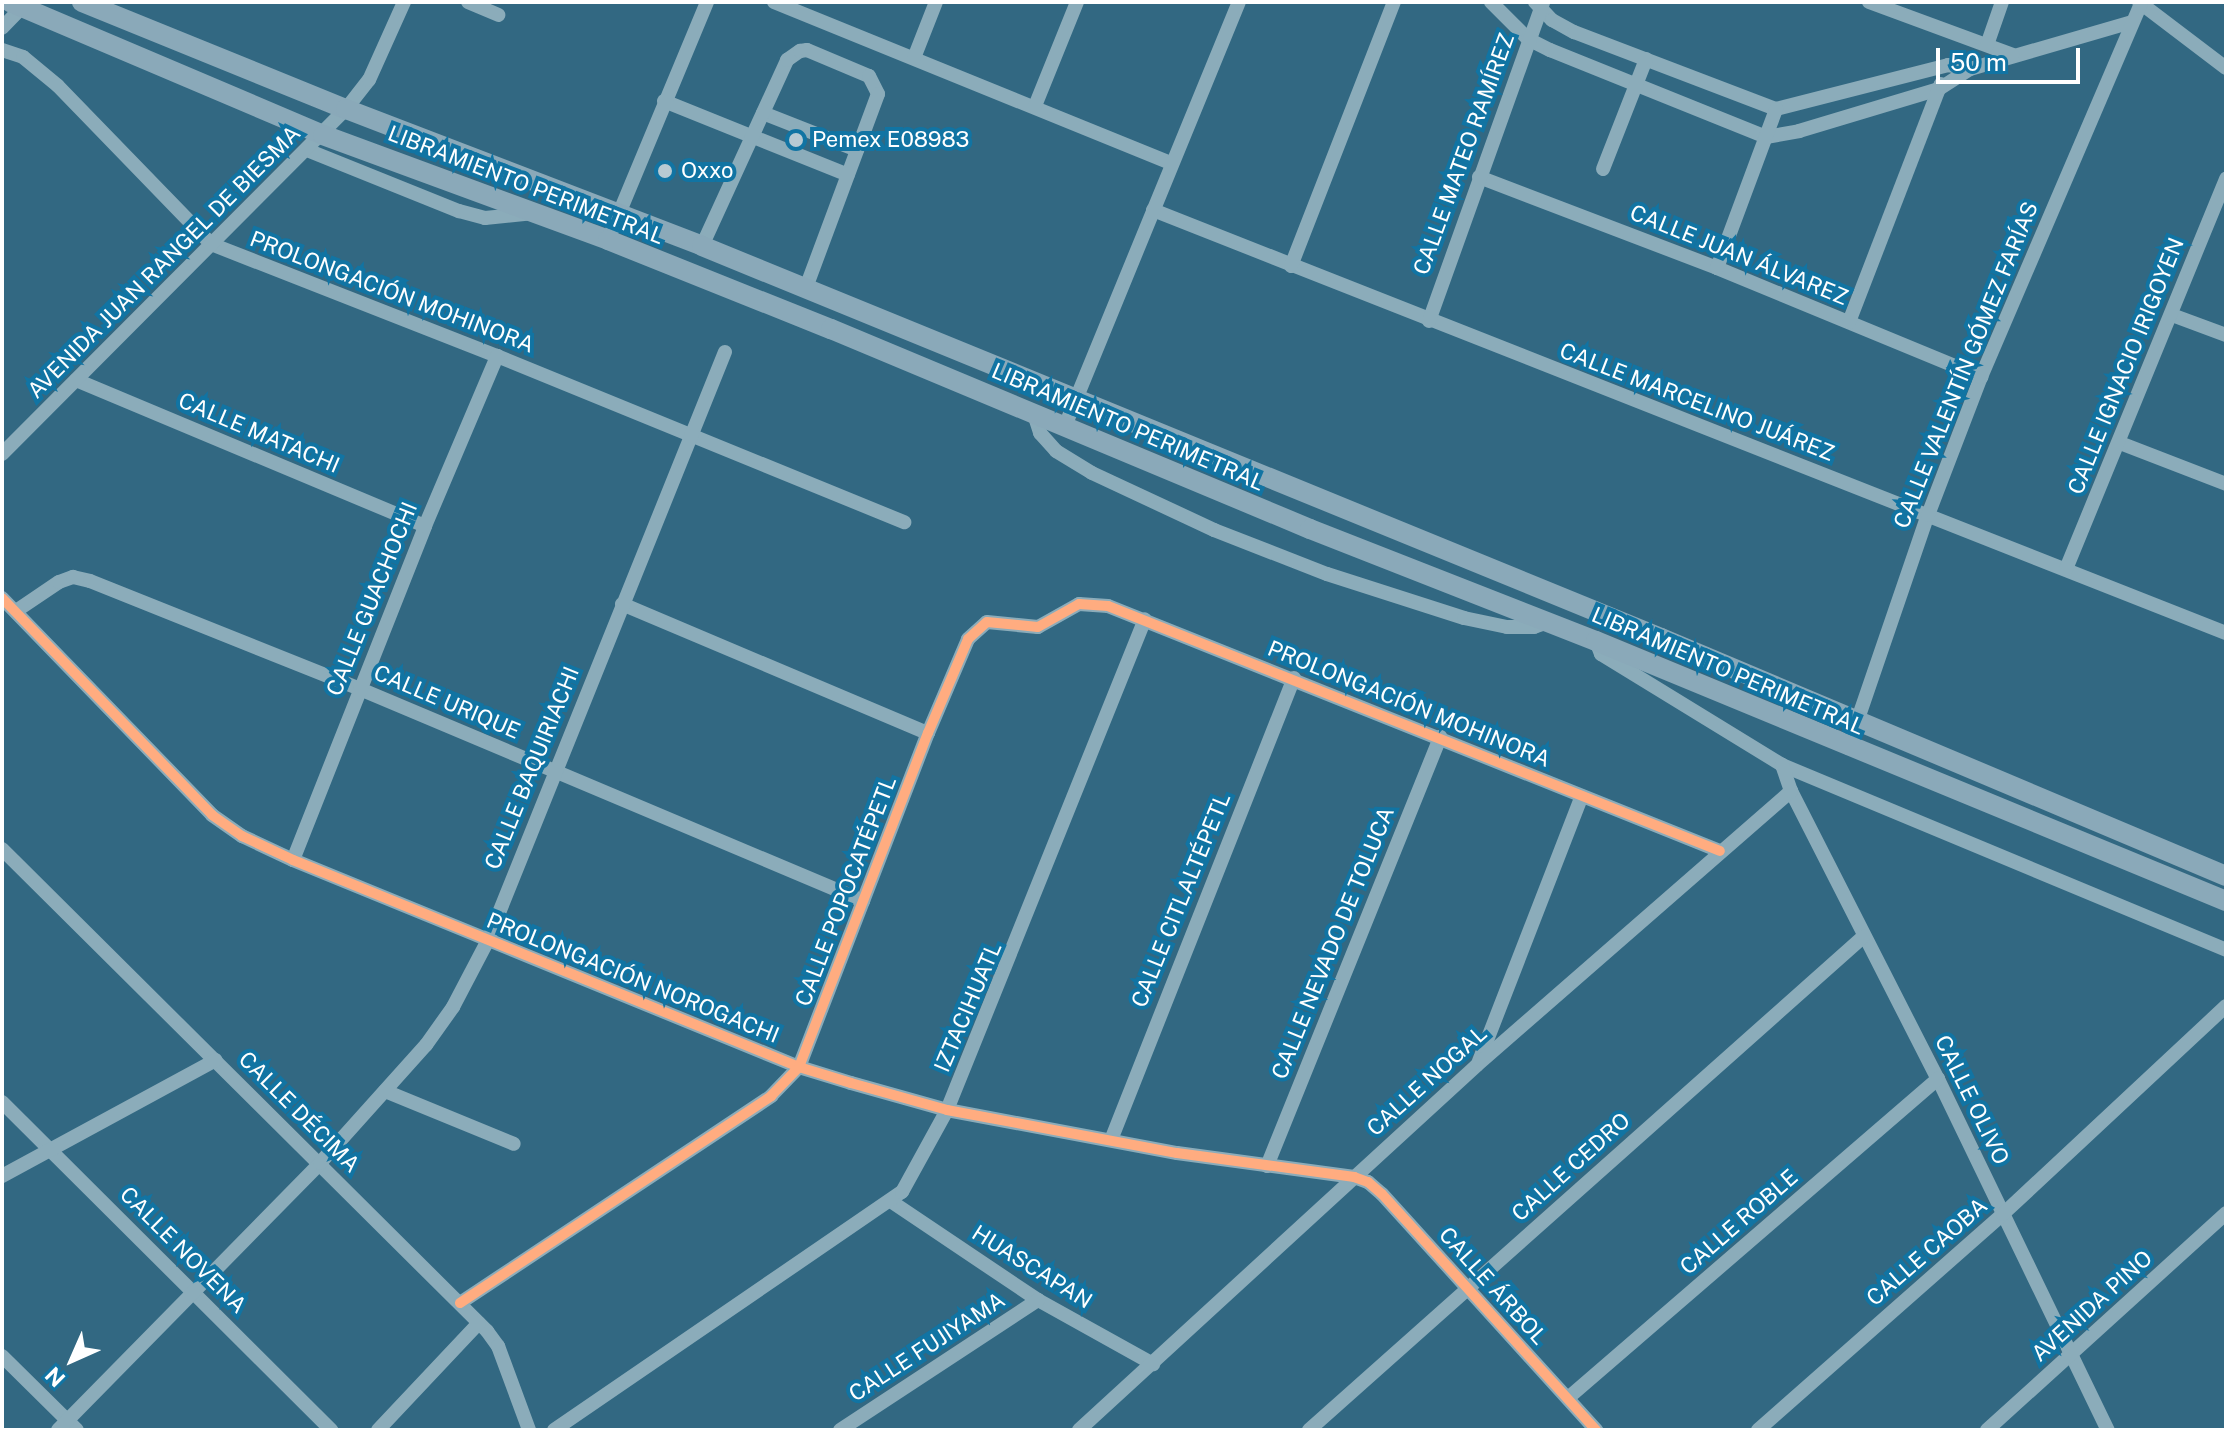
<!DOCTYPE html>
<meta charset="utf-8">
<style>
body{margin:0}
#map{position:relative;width:2228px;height:1432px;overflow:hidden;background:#326882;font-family:"Public Sans",sans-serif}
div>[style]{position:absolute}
.minor>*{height:14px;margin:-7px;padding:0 7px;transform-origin:7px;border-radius:7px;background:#8bacba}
.major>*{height:20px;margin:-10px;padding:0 10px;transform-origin:10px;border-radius:10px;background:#8aa9b9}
.cycleway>*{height:10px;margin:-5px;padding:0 5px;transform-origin:5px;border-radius:5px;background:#ffac80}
.dots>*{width:22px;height:22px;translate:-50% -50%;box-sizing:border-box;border:4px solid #1174a3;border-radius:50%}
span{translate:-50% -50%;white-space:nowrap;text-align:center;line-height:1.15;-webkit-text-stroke:8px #1174a3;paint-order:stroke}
.poi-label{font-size:22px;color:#fff}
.left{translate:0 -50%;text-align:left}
.street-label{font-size:22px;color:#fff}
.frame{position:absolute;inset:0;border:4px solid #fff;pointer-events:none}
.north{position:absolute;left:32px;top:1320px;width:80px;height:80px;-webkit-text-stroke:6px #1174a3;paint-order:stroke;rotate:225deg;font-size:22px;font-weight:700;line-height:32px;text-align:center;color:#fff}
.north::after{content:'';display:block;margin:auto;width:28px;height:36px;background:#fff;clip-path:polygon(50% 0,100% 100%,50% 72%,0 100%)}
.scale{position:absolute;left:1936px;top:48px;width:144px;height:36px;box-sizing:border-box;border:4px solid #fff;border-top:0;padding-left:10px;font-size:24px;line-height:28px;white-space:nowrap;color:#fff;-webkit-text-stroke:6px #1174a3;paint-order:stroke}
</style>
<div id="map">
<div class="minor">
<i style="left:468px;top:2px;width:33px;rotate:23deg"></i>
<i style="left:774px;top:2px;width:428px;rotate:22.1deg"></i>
<i style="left:1491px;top:2px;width:52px;rotate:45deg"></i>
<i style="left:1528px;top:39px;width:25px;rotate:27deg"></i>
<i style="left:1550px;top:50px;width:233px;rotate:21.9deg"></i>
<i style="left:1766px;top:137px;width:34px;rotate:-10deg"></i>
<i style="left:1799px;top:131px;width:146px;rotate:-16.7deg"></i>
<i style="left:1939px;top:89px;width:37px;rotate:-33deg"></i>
<i style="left:1970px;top:69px;width:169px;rotate:-16.2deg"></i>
<i style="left:1535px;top:2px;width:25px;rotate:47deg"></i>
<i style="left:1552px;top:20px;width:25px;rotate:29deg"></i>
<i style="left:1574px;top:32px;width:216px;rotate:20.9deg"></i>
<i style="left:1776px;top:109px;width:178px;rotate:-14.3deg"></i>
<i style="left:1948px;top:65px;width:22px;rotate:10deg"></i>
<i style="left:1869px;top:2px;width:153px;rotate:20.2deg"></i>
<i style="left:2139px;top:2px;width:109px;rotate:37.2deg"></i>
<i style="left:2px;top:28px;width:36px;rotate:-46deg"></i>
<i style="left:1987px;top:45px;width:46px;rotate:-70.8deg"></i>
<i style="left:2px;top:50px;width:22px;rotate:18deg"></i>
<i style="left:23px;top:57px;width:45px;rotate:39.6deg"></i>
<i style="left:58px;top:86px;width:220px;rotate:45.9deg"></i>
<i style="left:211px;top:244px;width:307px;rotate:21.4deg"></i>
<i style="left:497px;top:356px;width:440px;rotate:22.2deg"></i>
<i style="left:914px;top:58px;width:60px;rotate:-68.6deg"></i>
<i style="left:664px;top:101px;width:198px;rotate:21.9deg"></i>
<i style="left:1035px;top:106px;width:112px;rotate:-68deg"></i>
<i style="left:763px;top:113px;width:101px;rotate:21.5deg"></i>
<i style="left:307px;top:150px;width:164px;rotate:21.9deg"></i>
<i style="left:459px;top:211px;width:27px;rotate:15deg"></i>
<i style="left:485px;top:218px;width:49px;rotate:-5.8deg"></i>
<i style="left:1603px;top:169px;width:118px;rotate:-68.6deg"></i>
<i style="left:1479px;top:177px;width:255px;rotate:20.9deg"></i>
<i style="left:1717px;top:268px;width:286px;rotate:22.4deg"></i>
<i style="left:1153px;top:210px;width:1153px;rotate:21.52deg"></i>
<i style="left:608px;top:240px;width:258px;rotate:-67.4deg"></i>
<i style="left:702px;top:246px;width:205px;rotate:-65.4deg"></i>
<i style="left:787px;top:60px;width:16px;rotate:-35deg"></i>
<i style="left:800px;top:51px;width:7px;rotate:-8deg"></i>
<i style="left:807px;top:50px;width:67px;rotate:22.8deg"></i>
<i style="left:869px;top:76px;width:20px;rotate:63deg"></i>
<i style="left:878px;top:94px;width:207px;rotate:110.4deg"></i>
<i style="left:1291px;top:266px;width:283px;rotate:-68.7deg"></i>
<i style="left:1717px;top:268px;width:170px;rotate:-69.6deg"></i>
<i style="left:2172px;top:315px;width:58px;rotate:20.3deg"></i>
<i style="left:1429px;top:321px;width:339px;rotate:-70.3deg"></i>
<i style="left:1849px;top:322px;width:255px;rotate:-68.9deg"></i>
<i style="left:76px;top:380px;width:378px;rotate:22.7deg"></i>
<i style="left:1034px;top:414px;width:20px;rotate:72deg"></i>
<i style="left:1040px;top:433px;width:24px;rotate:48deg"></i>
<i style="left:1056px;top:451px;width:42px;rotate:31.4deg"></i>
<i style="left:1092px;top:473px;width:135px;rotate:25deg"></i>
<i style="left:1214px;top:530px;width:121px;rotate:21.3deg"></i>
<i style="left:1327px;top:574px;width:144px;rotate:17.8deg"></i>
<i style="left:1464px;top:618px;width:44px;rotate:11.8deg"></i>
<i style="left:1507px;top:627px;width:27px"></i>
<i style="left:1534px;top:627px;width:15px;rotate:-20deg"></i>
<i style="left:1065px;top:426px;width:458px;rotate:-67.7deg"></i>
<i style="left:2120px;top:443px;width:114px;rotate:21.1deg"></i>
<i style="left:2px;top:454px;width:487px;rotate:-45.1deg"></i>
<i style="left:346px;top:109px;width:37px;rotate:-52deg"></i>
<i style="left:369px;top:80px;width:85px;rotate:-65.8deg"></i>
<i style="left:2066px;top:569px;width:422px;rotate:-67.7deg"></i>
<i style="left:2px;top:598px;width:302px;rotate:45.9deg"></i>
<i style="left:212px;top:815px;width:37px;rotate:35deg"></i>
<i style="left:242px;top:836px;width:56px;rotate:25.2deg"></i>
<i style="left:293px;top:860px;width:547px;rotate:22.25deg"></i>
<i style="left:799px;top:1067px;width:54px;rotate:17.1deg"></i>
<i style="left:851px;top:1083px;width:100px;rotate:15.7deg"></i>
<i style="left:947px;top:1110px;width:234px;rotate:10.6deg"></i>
<i style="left:1177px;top:1153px;width:179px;rotate:7.7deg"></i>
<i style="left:1354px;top:1177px;width:15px;rotate:20deg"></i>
<i style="left:1368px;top:1182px;width:18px;rotate:41deg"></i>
<i style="left:1382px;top:1194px;width:319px;rotate:47.8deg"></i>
<i style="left:622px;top:604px;width:332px;rotate:22.9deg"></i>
<i style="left:16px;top:611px;width:52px;rotate:-34deg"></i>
<i style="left:59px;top:582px;width:15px;rotate:-20deg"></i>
<i style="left:73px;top:577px;width:17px;rotate:13deg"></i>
<i style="left:90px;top:581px;width:291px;rotate:21.8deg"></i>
<i style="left:360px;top:689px;width:546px;rotate:22.85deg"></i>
<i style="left:1596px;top:641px;width:14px;rotate:69deg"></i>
<i style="left:1601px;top:654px;width:212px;rotate:31.5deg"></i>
<i style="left:1782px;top:765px;width:481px;rotate:22.6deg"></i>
<i style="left:1848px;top:748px;width:246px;rotate:-71.1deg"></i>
<i style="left:1928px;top:515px;width:148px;rotate:-69deg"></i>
<i style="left:1981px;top:377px;width:406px;rotate:-66.8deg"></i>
<i style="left:1791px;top:791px;width:323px;rotate:63deg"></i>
<i style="left:1938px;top:1079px;width:390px;rotate:64.2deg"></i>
<i style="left:2px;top:849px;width:684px;rotate:44.82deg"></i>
<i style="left:487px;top:1331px;width:19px;rotate:54deg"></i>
<i style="left:498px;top:1346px;width:90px;rotate:69.7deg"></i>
<i style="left:293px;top:860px;width:359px;rotate:-68.4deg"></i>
<i style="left:425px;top:526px;width:185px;rotate:-67deg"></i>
<i style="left:1479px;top:1061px;width:284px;rotate:-68.8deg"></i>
<i style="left:385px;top:1091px;width:139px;rotate:22.3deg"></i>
<i style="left:2px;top:1102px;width:465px;rotate:44.9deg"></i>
<i style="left:1111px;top:1140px;width:497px;rotate:-68.4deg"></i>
<i style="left:1267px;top:1166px;width:463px;rotate:-68deg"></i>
<i style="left:2px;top:1176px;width:243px;rotate:-28.5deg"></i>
<i style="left:892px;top:1202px;width:176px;rotate:33.9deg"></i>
<i style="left:1038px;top:1300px;width:132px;rotate:29.1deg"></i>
<i style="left:460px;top:1303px;width:374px;rotate:-33.6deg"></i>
<i style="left:771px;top:1096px;width:40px;rotate:-46deg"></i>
<i style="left:799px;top:1067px;width:358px;rotate:-68.9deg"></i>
<i style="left:928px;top:733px;width:102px;rotate:-66.9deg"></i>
<i style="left:968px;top:639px;width:25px;rotate:-42deg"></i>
<i style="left:987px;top:622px;width:51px;rotate:5.6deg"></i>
<i style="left:1038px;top:627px;width:47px;rotate:-29.3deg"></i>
<i style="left:1079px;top:604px;width:29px;rotate:4deg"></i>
<i style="left:1108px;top:606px;width:659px;rotate:21.82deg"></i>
<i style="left:2px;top:1356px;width:105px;rotate:44.6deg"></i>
<i style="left:1568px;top:1398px;width:489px;rotate:-40.8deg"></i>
<i style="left:58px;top:1430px;width:374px;rotate:-45.5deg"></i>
<i style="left:320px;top:1163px;width:159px;rotate:-48.1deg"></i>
<i style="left:426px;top:1045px;width:47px;rotate:-54.6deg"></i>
<i style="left:453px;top:1007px;width:76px;rotate:-62.4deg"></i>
<i style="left:488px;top:940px;width:634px;rotate:-68.05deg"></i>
<i style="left:378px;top:1430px;width:147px;rotate:-46.7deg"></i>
<i style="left:554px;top:1430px;width:422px;rotate:-34.4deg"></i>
<i style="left:902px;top:1192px;width:94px;rotate:-61.2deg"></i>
<i style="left:947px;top:1110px;width:529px;rotate:-68.04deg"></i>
<i style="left:840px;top:1430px;width:237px;rotate:-33.3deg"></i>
<i style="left:1079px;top:1430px;width:540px;rotate:-42.52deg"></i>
<i style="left:1477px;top:1065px;width:417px;rotate:-41.1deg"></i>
<i style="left:1791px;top:791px;width:28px;rotate:-109deg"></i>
<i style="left:1309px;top:1430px;width:742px;rotate:-41.67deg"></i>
<i style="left:1758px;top:1430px;width:327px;rotate:-41.4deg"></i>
<i style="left:2003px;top:1214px;width:305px;rotate:-43deg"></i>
<i style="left:1987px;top:1430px;width:323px;rotate:-42.2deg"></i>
</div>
<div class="major">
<i style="left:10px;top:2px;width:340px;rotate:23deg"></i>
<i style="left:323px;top:135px;width:304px;rotate:20.2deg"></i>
<i style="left:608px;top:240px;width:240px;rotate:21.8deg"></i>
<i style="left:831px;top:329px;width:519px;rotate:22.66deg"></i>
<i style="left:1310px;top:529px;width:307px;rotate:21.4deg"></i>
<i style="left:1596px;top:641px;width:682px;rotate:22.43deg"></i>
<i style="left:82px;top:2px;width:285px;rotate:22.1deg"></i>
<i style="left:346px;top:109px;width:381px;rotate:21deg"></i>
<i style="left:702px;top:246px;width:1036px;rotate:22.23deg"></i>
<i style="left:1661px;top:638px;width:613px;rotate:22.84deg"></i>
</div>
<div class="cycleway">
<i style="left:2px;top:598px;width:302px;rotate:45.9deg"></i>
<i style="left:212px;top:815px;width:37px;rotate:35deg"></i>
<i style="left:242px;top:836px;width:56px;rotate:25.2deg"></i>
<i style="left:293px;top:860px;width:547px;rotate:22.25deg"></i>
<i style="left:799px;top:1067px;width:54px;rotate:17.1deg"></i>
<i style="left:851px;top:1083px;width:100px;rotate:15.7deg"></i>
<i style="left:947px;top:1110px;width:234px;rotate:10.6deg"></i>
<i style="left:1177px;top:1153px;width:179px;rotate:7.7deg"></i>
<i style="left:1354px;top:1177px;width:15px;rotate:20deg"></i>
<i style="left:1368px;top:1182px;width:18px;rotate:41deg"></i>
<i style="left:1382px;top:1194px;width:319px;rotate:47.8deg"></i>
<i style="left:460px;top:1303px;width:374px;rotate:-33.6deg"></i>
<i style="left:771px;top:1096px;width:40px;rotate:-46deg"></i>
<i style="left:799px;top:1067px;width:358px;rotate:-68.9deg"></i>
<i style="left:928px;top:733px;width:102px;rotate:-66.9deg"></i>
<i style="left:968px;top:639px;width:25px;rotate:-42deg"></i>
<i style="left:987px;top:622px;width:51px;rotate:5.6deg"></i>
<i style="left:1038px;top:627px;width:47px;rotate:-29.3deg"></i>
<i style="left:1079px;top:604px;width:29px;rotate:4deg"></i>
<i style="left:1108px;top:606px;width:659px;rotate:21.82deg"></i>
</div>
<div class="dots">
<i style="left:796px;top:140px;background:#b7cad3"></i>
<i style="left:665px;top:171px;background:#b7cad3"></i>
</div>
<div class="poi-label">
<span class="left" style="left:812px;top:140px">Pemex E08983</span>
<span class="left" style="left:681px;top:171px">Oxxo</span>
</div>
<div class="street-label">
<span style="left:1464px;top:154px;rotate:-70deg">CALLE MATEO RAMÍREZ</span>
<span style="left:526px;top:185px;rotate:21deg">LIBRAMIENTO PERIMETRAL</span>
<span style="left:1739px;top:255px;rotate:22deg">CALLE JUAN ÁLVAREZ</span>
<span style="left:164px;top:262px;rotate:-45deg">AVENIDA JUAN RANGEL DE BIESMA</span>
<span style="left:392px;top:292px;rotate:21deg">PROLONGACIÓN MOHINORA</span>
<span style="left:1966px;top:365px;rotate:-68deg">CALLE VALENTÍN GÓMEZ FARÍAS</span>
<span style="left:2126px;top:366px;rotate:-68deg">CALLE IGNACIO IRIGOYEN</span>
<span style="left:1697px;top:402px;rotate:21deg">CALLE MARCELINO JUÁREZ</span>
<span style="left:1128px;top:427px;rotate:23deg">LIBRAMIENTO PERIMETRAL</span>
<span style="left:259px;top:433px;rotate:23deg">CALLE MATACHI</span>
<span style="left:372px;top:599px;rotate:-68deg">CALLE GUACHOCHI</span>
<span style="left:1728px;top:671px;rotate:23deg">LIBRAMIENTO PERIMETRAL</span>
<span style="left:447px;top:702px;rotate:23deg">CALLE URIQUE</span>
<span style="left:1409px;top:704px;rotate:22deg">PROLONGACIÓN MOHINORA</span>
<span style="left:532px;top:768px;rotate:-68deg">CALLE BAQUIRIACHI</span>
<span style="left:846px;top:891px;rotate:-69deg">CALLE POPOCATÉPETL</span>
<span style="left:1181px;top:900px;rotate:-68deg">CALLE CITLALTÉPETL</span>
<span style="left:1333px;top:943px;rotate:-68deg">CALLE NEVADO DE TOLUCA</span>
<span style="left:633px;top:978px;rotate:22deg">PROLONGACIÓN NOROGACHI</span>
<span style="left:968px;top:1007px;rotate:-67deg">IZTACIHUATL</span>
<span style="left:1427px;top:1081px;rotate:-42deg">CALLE NOGAL</span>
<span style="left:1972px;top:1100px;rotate:64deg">CALLE OLIVO</span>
<span style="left:299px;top:1112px;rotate:45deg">CALLE DÉCIMA</span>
<span style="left:1571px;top:1167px;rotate:-42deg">CALLE CEDRO</span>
<span style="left:1739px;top:1222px;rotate:-41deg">CALLE ROBLE</span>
<span style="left:183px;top:1250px;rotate:45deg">CALLE NOVENA</span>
<span style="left:1927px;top:1252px;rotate:-41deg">CALLE CAOBA</span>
<span style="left:1032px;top:1267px;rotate:32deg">HUASCAPAN</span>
<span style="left:1493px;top:1286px;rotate:48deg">CALLE ÁRBOL</span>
<span style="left:2092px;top:1306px;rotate:-42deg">AVENIDA PINO</span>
<span style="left:927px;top:1347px;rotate:-33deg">CALLE FUJIYAMA</span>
</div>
<div class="frame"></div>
<div class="north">N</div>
<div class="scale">50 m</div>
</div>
